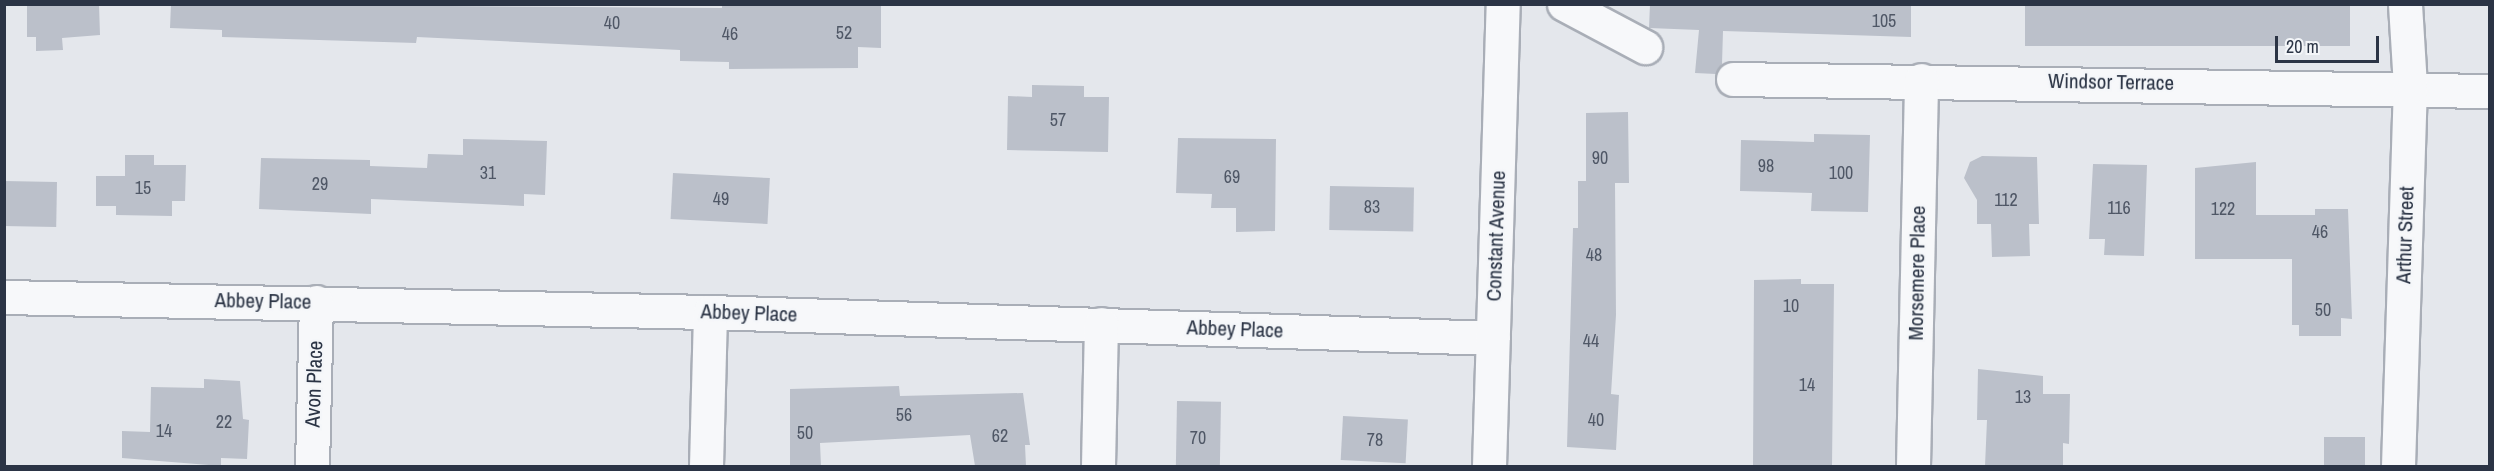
<!DOCTYPE html>
<style>
body{margin:0}
#map{position:relative;width:2494px;height:471px;overflow:hidden;background:#e4e7ec;font-family:"Archivo Narrow",sans-serif}
div>[style]{position:absolute}
.building>*{inset:0;background:#bbc0ca;transform-origin:0 0}
.roads{filter:drop-shadow(2px 0 #a9aeb7) drop-shadow(-2px 0 #a9aeb7) drop-shadow(0 2px #a9aeb7) drop-shadow(0 -2px #a9aeb7)}
.minor>*{height:33px;margin:-16.5px;padding:0 16.5px;transform-origin:16.5px;border-radius:16.5px;background:#f7f8fa}
span{translate:-50% -50%;white-space:nowrap;text-align:center;line-height:1.15;-webkit-text-stroke:4.5px #f4f6f9;paint-order:stroke}
.number-label{font-size:18px;color:#4f5766}
.number-label span{-webkit-text-stroke-width:0}
.street-label{font-size:21px;color:#2b3445}
.frame{position:absolute;inset:0;border:6px solid #2b3445;pointer-events:none}
.scale{position:absolute;left:2275px;top:36px;width:104px;height:27px;box-sizing:border-box;border:3px solid #2b3445;border-top:0;padding-left:8px;font-size:18px;line-height:21px;white-space:nowrap;color:#2b3445;-webkit-text-stroke:4px #f4f6f9;paint-order:stroke}
</style>
<div id="map">
<div class="building">
<i style="clip-path:polygon(27px 4px,99px 4px,100px 35px,62px 38px,63px 50px,36px 51px,36px 37px,27px 37px)"></i>
<i style="clip-path:polygon(171px 4px,722px 8px,722px 4px,881px 4px,881px 48px,858px 47px,858px 68px,729px 69px,729px 62px,680px 61px,680px 50px,417px 37px,416px 43px,222px 37px,222px 30px,170px 28px)"></i>
<i style="clip-path:polygon(1650px 4px,1911px 4px,1911px 37px,1723px 31px,1722px 64px,1716px 74px,1695px 73px,1699px 30px,1649px 28px)"></i>
<i style="left:2025px;top:4px;width:325px;height:42px"></i>
<i style="clip-path:polygon(1032px 85px,1084px 86px,1084px 97px,1109px 97px,1108px 152px,1007px 150px,1008px 96px,1032px 97px)"></i>
<i style="clip-path:polygon(1628px 112px,1629px 183px,1615px 183px,1616px 315px,1611px 394px,1619px 395px,1616px 450px,1567px 447px,1573px 228px,1578px 228px,1578px 181px,1586px 181px,1586px 113px)"></i>
<i style="clip-path:polygon(1814px 134px,1870px 135px,1868px 212px,1811px 211px,1812px 193px,1740px 191px,1741px 140px,1814px 142px)"></i>
<i style="clip-path:polygon(1178px 138px,1276px 139px,1275px 231px,1236px 232px,1236px 208px,1211px 208px,1212px 194px,1176px 193px)"></i>
<i style="clip-path:polygon(463px 139px,547px 141px,545px 195px,524px 194px,524px 206px,371px 199px,371px 214px,259px 209px,261px 158px,370px 160px,370px 166px,427px 168px,428px 154px,463px 155px)"></i>
<i style="clip-path:polygon(125px 155px,154px 155px,154px 165px,186px 165px,185px 201px,172px 201px,172px 216px,116px 215px,116px 206px,96px 206px,96px 176px,125px 176px)"></i>
<i style="clip-path:polygon(1982px 156px,2037px 157px,2039px 224px,2029px 224px,2030px 256px,1992px 257px,1991px 224px,1977px 224px,1977px 200px,1964px 178px,1970px 162px)"></i>
<i style="clip-path:polygon(2256px 162px,2256px 215px,2315px 215px,2315px 209px,2348px 209px,2352px 319px,2341px 318px,2341px 336px,2299px 336px,2299px 325px,2292px 325px,2292px 259px,2195px 259px,2195px 168px)"></i>
<i style="clip-path:polygon(2093px 164px,2147px 165px,2144px 256px,2104px 255px,2105px 239px,2089px 239px)"></i>
<i style="left:673px;top:173px;width:97px;height:46px;rotate:3deg"></i>
<i style="left:4px;top:181px;width:53px;height:45px;rotate:1deg"></i>
<i style="left:1330px;top:186px;width:84px;height:44px;rotate:1deg"></i>
<i style="clip-path:polygon(1801px 279px,1801px 284px,1834px 284px,1832px 466px,1753px 466px,1754px 280px)"></i>
<i style="clip-path:polygon(1978px 369px,2043px 376px,2043px 394px,2070px 394px,2069px 444px,2063px 443px,2063px 466px,1985px 466px,1987px 420px,1977px 420px)"></i>
<i style="clip-path:polygon(204px 379px,240px 381px,243px 419px,249px 420px,247px 459px,221px 458px,221px 466px,122px 458px,122px 431px,150px 432px,151px 387px,204px 388px)"></i>
<i style="clip-path:polygon(899px 386px,900px 396px,1023px 393px,1030px 445px,1025px 445px,1026px 466px,975px 466px,970px 435px,820px 443px,821px 466px,790px 466px,790px 389px)"></i>
<i style="left:1177px;top:401px;width:44px;height:65px;rotate:1deg"></i>
<i style="left:1343px;top:416px;width:65px;height:44px;rotate:3deg"></i>
<i style="left:2324px;top:437px;width:41px;height:29px"></i>
</div>
<div class="roads">
<div class="minor">
<i style="left:1564px;top:4px;width:92px;rotate:28deg"></i>
<i style="left:1733px;top:79px;width:757px;rotate:0.91deg"></i>
<i style="left:4px;top:297px;width:706px;rotate:1.22deg"></i>
<i style="left:710px;top:312px;width:783px;rotate:1.9deg"></i>
<i style="left:312px;top:466px;width:164px;rotate:-88.6deg"></i>
<i style="left:706px;top:466px;width:154px;rotate:-88.5deg"></i>
<i style="left:1098px;top:466px;width:142px;rotate:-88.8deg"></i>
<i style="left:1489px;top:466px;width:462px;rotate:-88.3deg"></i>
<i style="left:1913px;top:466px;width:386px;rotate:-88.8deg"></i>
<i style="left:2398px;top:466px;width:380px;rotate:-88.2deg"></i>
<i style="left:2410px;top:86px;width:82px;rotate:-93.5deg"></i>
</div>
</div>
<div class="number-label">
<span style="left:1884px;top:21px">105</span>
<span style="left:612px;top:23px">40</span>
<span style="left:844px;top:33px">52</span>
<span style="left:730px;top:34px">46</span>
<span style="left:1058px;top:120px">57</span>
<span style="left:1600px;top:158px">90</span>
<span style="left:1766px;top:166px">98</span>
<span style="left:488px;top:173px">31</span>
<span style="left:1841px;top:173px">100</span>
<span style="left:1232px;top:177px">69</span>
<span style="left:320px;top:184px">29</span>
<span style="left:143px;top:188px">15</span>
<span style="left:721px;top:199px">49</span>
<span style="left:2006px;top:200px">112</span>
<span style="left:1372px;top:207px">83</span>
<span style="left:2119px;top:208px">116</span>
<span style="left:2223px;top:209px">122</span>
<span style="left:2320px;top:232px">46</span>
<span style="left:1594px;top:255px">48</span>
<span style="left:1791px;top:306px">10</span>
<span style="left:2323px;top:310px">50</span>
<span style="left:1591px;top:341px">44</span>
<span style="left:1807px;top:385px">14</span>
<span style="left:2023px;top:397px">13</span>
<span style="left:904px;top:415px">56</span>
<span style="left:1596px;top:420px">40</span>
<span style="left:224px;top:422px">22</span>
<span style="left:164px;top:431px">14</span>
<span style="left:805px;top:433px">50</span>
<span style="left:1000px;top:436px">62</span>
<span style="left:1198px;top:438px">70</span>
<span style="left:1375px;top:440px">78</span>
</div>
<div class="street-label">
<span style="left:2111px;top:82px;rotate:1deg">Windsor Terrace</span>
<span style="left:2405px;top:235px;rotate:-88deg">Arthur Street</span>
<span style="left:1496px;top:236px;rotate:-88deg">Constant Avenue</span>
<span style="left:1917px;top:273px;rotate:-89deg">Morsemere Place</span>
<span style="left:263px;top:301px;rotate:1deg">Abbey Place</span>
<span style="left:749px;top:313px;rotate:2deg">Abbey Place</span>
<span style="left:1235px;top:329px;rotate:2deg">Abbey Place</span>
<span style="left:314px;top:384px;rotate:-88deg">Avon Place</span>
</div>
<div class="frame"></div>
<div class="scale">20 m</div>
</div>
